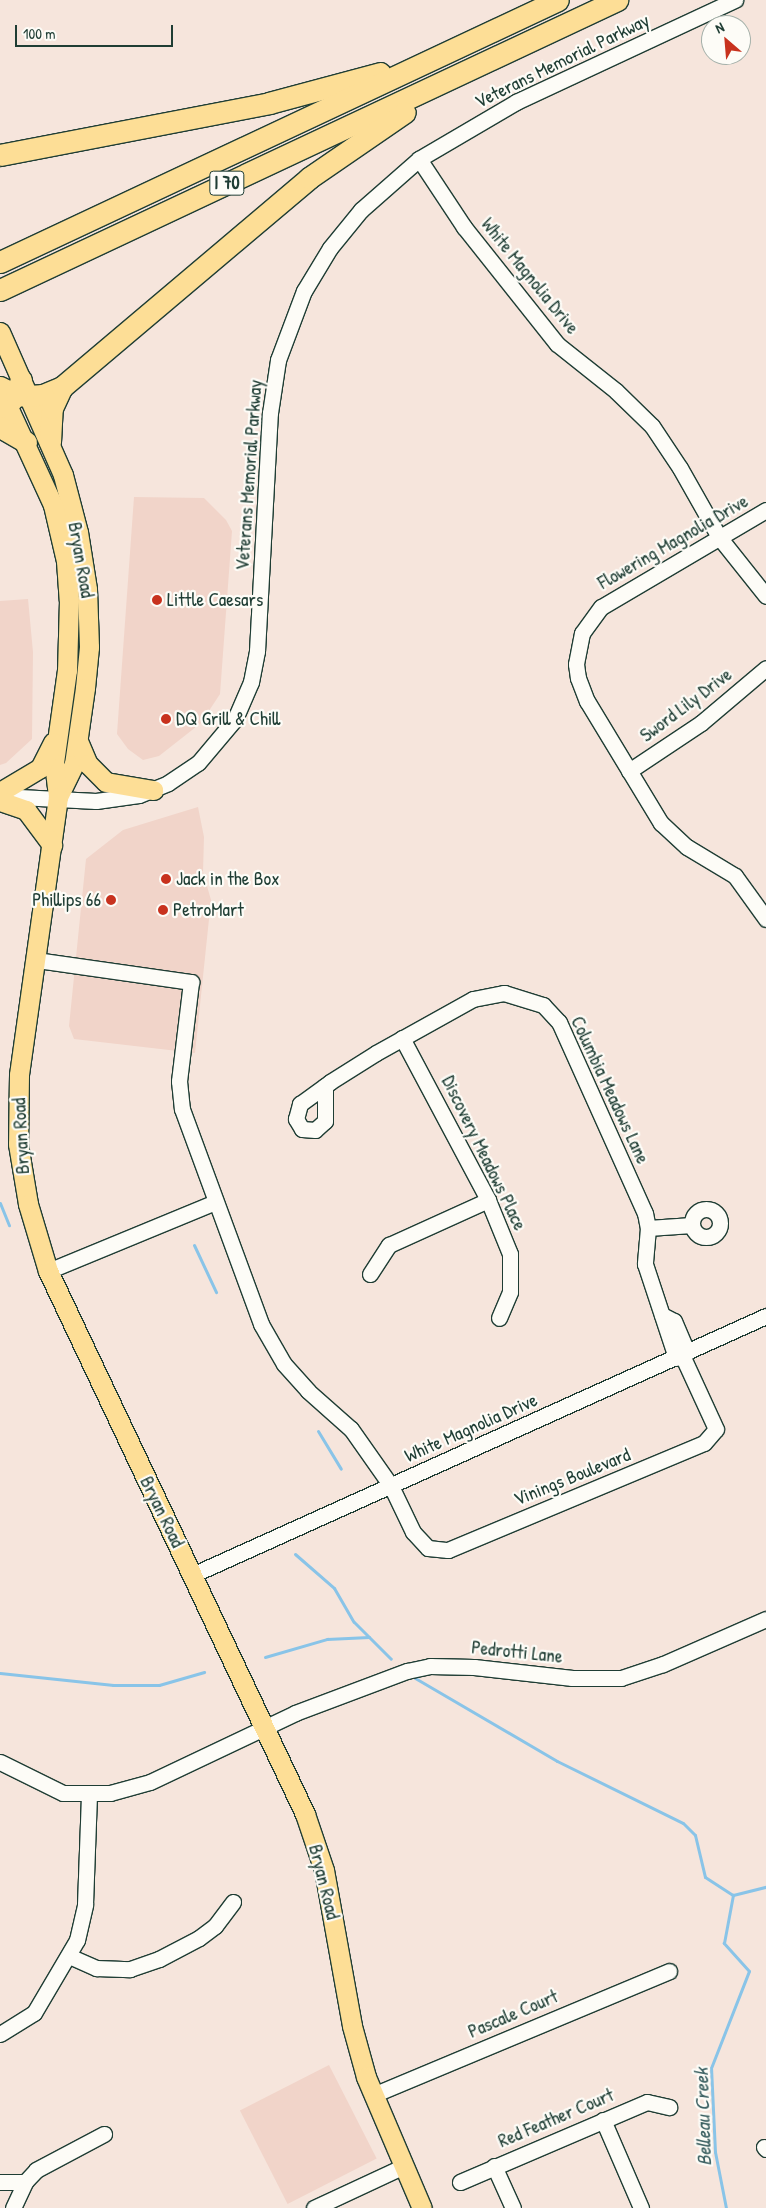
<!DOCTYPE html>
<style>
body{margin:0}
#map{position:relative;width:766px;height:2208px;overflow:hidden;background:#f6e5dc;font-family:"Patrick Hand",sans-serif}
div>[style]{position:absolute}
.built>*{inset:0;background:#f1d4c9;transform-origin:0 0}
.stream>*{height:3px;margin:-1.5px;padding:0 1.5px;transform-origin:1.5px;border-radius:1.5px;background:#89c4e8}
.roads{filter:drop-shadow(1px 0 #1f3d34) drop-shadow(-1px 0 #1f3d34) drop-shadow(0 1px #1f3d34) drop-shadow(0 -1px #1f3d34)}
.minor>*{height:15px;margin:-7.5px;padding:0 7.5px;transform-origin:7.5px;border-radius:7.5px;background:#fdfcf7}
.minor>.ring{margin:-7.5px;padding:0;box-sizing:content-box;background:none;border:15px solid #fdfcf7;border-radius:50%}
.major>*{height:19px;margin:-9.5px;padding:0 9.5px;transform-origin:9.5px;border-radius:9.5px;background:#fdde96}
.highway>*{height:21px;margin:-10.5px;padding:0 10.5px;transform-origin:10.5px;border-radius:10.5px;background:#fdde96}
.dots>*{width:14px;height:14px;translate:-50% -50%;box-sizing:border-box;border:2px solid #fdfcf7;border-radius:50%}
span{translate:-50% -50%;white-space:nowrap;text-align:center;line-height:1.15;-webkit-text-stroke:4.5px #fdfcf7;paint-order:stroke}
.shield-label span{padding:1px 4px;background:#fdfcf7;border:1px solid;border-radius:4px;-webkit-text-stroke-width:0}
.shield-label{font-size:18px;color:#1f3d34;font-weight:700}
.street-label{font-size:19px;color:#1f3d34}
.poi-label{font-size:19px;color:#1f3d34}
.left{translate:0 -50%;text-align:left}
.right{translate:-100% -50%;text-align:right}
.water-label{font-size:20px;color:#3a5f61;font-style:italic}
.north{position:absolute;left:701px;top:15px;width:50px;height:50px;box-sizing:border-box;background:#fdfcf7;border:1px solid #a4b0a9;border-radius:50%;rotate:333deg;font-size:14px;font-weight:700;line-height:20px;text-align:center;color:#1f3d34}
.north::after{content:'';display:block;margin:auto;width:18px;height:22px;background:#c8321e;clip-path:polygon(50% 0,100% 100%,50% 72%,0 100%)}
.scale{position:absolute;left:15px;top:25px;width:158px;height:22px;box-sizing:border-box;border:2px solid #1f3d34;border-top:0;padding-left:6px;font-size:15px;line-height:18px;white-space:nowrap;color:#1f3d34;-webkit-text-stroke:4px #fdfcf7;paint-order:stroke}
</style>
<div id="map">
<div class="built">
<i style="clip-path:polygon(134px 497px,204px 498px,226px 520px,232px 531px,220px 694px,201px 723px,159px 756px,143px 760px,128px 749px,117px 734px)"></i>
<i style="clip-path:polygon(28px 599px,33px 652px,32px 739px,6px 763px,0 765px,0 601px)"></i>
<i style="clip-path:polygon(198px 807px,204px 837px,203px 872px,211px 900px,195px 1053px,74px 1039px,69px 1026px,86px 859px,123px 830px)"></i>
<i style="left:329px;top:2065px;width:105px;height:100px;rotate:63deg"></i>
</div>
<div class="stream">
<i style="left:0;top:1203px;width:24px;rotate:68deg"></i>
<i style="left:194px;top:1245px;width:52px;rotate:64.9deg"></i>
<i style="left:318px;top:1431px;width:44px;rotate:58.8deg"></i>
<i style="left:295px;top:1554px;width:52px;rotate:41.1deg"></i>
<i style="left:334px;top:1588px;width:39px;rotate:60deg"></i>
<i style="left:354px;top:1622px;width:52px;rotate:45deg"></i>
<i style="left:265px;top:1657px;width:65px;rotate:-16.2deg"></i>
<i style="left:327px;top:1639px;width:42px;rotate:-2.7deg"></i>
<i style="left:0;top:1673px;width:114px;rotate:6.1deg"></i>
<i style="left:113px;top:1685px;width:46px"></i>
<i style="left:159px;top:1685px;width:47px;rotate:-16.1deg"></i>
<i style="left:415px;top:1678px;width:164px;rotate:30.3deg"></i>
<i style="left:557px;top:1761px;width:140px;rotate:26.2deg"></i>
<i style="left:683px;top:1823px;width:17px;rotate:45deg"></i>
<i style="left:695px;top:1835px;width:43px;rotate:76.6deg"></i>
<i style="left:705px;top:1877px;width:33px;rotate:33deg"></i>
<i style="left:733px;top:1895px;width:34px;rotate:-14deg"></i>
<i style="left:726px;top:2208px;width:57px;rotate:-101.1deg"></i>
<i style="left:715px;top:2152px;width:84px;rotate:-92.7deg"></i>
<i style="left:711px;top:2068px;width:104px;rotate:-68.6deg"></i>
<i style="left:749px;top:1971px;width:38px;rotate:-132deg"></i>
<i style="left:724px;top:1943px;width:49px;rotate:-79.4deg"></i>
</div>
<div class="roads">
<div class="minor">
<i style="left:419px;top:159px;width:82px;rotate:56.5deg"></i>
<i style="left:464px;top:227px;width:149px;rotate:51.5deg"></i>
<i style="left:557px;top:344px;width:75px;rotate:38.5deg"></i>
<i style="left:616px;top:391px;width:50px;rotate:44.2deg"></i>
<i style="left:652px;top:426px;width:50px;rotate:56.3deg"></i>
<i style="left:680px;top:468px;width:79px;rotate:60.5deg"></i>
<i style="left:719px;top:537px;width:75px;rotate:51.5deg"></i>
<i style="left:766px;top:510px;width:191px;rotate:149.5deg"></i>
<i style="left:601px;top:607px;width:32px;rotate:126deg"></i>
<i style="left:582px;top:633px;width:32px;rotate:101deg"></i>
<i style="left:576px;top:664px;width:14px;rotate:82deg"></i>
<i style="left:578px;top:678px;width:25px;rotate:69deg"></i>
<i style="left:587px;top:701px;width:143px;rotate:58.8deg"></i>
<i style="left:661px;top:823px;width:35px;rotate:43deg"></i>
<i style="left:687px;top:847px;width:56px;rotate:31.1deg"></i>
<i style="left:735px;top:876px;width:53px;rotate:54.2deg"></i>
<i style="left:629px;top:771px;width:87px;rotate:-33.7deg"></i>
<i style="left:701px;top:723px;width:85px;rotate:-40.2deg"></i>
<i style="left:0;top:796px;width:96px;rotate:3deg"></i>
<i style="left:96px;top:801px;width:43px;rotate:-7.9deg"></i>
<i style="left:139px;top:795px;width:31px;rotate:-22deg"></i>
<i style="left:168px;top:783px;width:36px;rotate:-34deg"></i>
<i style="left:198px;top:763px;width:57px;rotate:-49.9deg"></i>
<i style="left:235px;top:719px;width:40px;rotate:-66.6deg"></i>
<i style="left:251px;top:682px;width:32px;rotate:-79deg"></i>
<i style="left:257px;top:651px;width:238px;rotate:-86.9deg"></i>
<i style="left:270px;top:413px;width:54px;rotate:-81.4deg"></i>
<i style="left:278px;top:360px;width:74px;rotate:-69.4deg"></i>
<i style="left:304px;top:291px;width:50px;rotate:-58.8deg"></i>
<i style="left:330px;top:248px;width:49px;rotate:-50.8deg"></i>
<i style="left:361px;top:210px;width:77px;rotate:-41.3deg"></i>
<i style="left:419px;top:159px;width:113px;rotate:-30.4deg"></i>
<i style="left:516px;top:102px;width:242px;rotate:-25deg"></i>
<i style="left:36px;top:960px;width:157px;rotate:8.1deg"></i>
<i style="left:191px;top:982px;width:100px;rotate:96.9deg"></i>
<i style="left:179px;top:1081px;width:28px;rotate:84deg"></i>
<i style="left:182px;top:1109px;width:229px;rotate:69.8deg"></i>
<i style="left:261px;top:1324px;width:46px;rotate:60.1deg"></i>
<i style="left:284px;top:1364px;width:36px;rotate:48deg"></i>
<i style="left:308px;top:1391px;width:57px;rotate:41.5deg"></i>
<i style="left:351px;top:1429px;width:70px;rotate:54.9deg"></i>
<i style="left:391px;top:1486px;width:51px;rotate:64.4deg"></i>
<i style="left:413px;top:1532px;width:22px;rotate:47deg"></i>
<i style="left:428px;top:1548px;width:20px;rotate:6deg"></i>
<i style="left:448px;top:1550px;width:277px;rotate:-22.7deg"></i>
<i style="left:704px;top:1443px;width:18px;rotate:-49deg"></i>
<i style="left:716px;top:1429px;width:81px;rotate:-114.7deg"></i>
<i style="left:402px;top:1038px;width:183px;rotate:62deg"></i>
<i style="left:488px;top:1200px;width:58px;rotate:67.8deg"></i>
<i style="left:510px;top:1254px;width:38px;rotate:90deg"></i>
<i style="left:510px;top:1292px;width:28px;rotate:113deg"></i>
<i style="left:325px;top:1086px;width:35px;rotate:90deg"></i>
<i style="left:325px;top:1121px;width:13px;rotate:138deg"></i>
<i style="left:315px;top:1130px;width:13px;rotate:-176deg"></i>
<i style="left:302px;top:1129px;width:12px;rotate:-121deg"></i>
<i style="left:296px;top:1119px;width:16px;rotate:-75deg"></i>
<i style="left:300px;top:1104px;width:37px;rotate:-36deg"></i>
<i style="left:330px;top:1082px;width:54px;rotate:-32.2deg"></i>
<i style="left:376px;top:1053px;width:111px;rotate:-29.1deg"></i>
<i style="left:473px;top:999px;width:32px;rotate:-11deg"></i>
<i style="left:504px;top:993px;width:41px;rotate:17.1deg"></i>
<i style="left:543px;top:1005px;width:23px;rotate:47deg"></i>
<i style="left:559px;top:1022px;width:209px;rotate:65.8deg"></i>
<i style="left:645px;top:1213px;width:15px;rotate:79deg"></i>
<i style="left:648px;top:1228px;width:36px;rotate:95deg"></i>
<i style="left:645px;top:1264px;width:99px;rotate:71.7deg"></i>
<i class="ring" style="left:692px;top:1209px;width:13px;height:13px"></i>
<i style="left:648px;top:1228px;width:44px;rotate:-3.9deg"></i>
<i style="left:48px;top:1271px;width:181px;rotate:-22.4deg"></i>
<i style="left:370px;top:1274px;width:35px;rotate:-57deg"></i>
<i style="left:389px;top:1245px;width:109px;rotate:-24.4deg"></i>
<i style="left:662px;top:1315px;width:13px;rotate:27deg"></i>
<i style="left:674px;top:1321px;width:34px;rotate:67deg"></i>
<i style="left:192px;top:1575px;width:630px;rotate:-24.29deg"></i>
<i style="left:0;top:1762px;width:70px;rotate:26.2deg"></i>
<i style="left:63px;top:1793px;width:47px"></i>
<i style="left:110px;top:1793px;width:41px;rotate:-15.4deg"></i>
<i style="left:150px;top:1782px;width:161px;rotate:-25.4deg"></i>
<i style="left:295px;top:1713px;width:120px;rotate:-20.6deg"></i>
<i style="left:407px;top:1671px;width:24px;rotate:-12deg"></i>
<i style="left:430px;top:1666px;width:44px;rotate:1.3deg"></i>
<i style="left:474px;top:1667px;width:99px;rotate:6.4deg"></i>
<i style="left:572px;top:1678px;width:49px"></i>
<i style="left:621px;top:1678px;width:44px;rotate:-18.4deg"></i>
<i style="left:663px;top:1664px;width:112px;rotate:-23.6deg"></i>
<i style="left:69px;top:1956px;width:30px;rotate:24deg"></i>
<i style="left:96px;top:1968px;width:34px;rotate:2deg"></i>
<i style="left:130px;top:1969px;width:31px;rotate:-19deg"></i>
<i style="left:159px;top:1959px;width:45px;rotate:-27.7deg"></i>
<i style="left:199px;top:1938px;width:20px;rotate:-37deg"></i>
<i style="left:215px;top:1926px;width:30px;rotate:-53deg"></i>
<i style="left:0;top:2034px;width:40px;rotate:-32deg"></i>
<i style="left:34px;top:2013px;width:85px;rotate:-59.5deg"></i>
<i style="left:77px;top:1940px;width:37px;rotate:-77deg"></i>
<i style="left:85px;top:1904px;width:110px;rotate:-87.9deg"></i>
<i style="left:373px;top:2095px;width:321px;rotate:-22.7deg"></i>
<i style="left:603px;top:2120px;width:96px;rotate:66.6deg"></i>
<i style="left:764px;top:2147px;width:3px;rotate:45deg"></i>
<i style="left:494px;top:2166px;width:46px;rotate:65.7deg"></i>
<i style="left:0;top:2182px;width:25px"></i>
<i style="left:460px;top:2182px;width:203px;rotate:-23.2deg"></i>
<i style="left:647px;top:2102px;width:23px;rotate:13deg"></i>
<i style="left:13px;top:2208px;width:29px;rotate:-65deg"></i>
<i style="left:25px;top:2182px;width:16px;rotate:-47deg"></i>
<i style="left:36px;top:2170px;width:77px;rotate:-27.9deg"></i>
<i style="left:314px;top:2208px;width:99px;rotate:-25deg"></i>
</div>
<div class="major">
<i style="left:0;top:332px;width:156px;rotate:66.2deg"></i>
<i style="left:63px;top:475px;width:59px;rotate:75.3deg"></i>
<i style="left:78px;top:532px;width:58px;rotate:81deg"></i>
<i style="left:87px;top:589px;width:58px;rotate:88deg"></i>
<i style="left:89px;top:647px;width:41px;rotate:95.6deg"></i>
<i style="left:85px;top:688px;width:77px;rotate:98.2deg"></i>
<i style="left:74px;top:764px;width:37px;rotate:116deg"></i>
<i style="left:1px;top:392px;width:124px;rotate:65.3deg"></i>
<i style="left:53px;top:505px;width:57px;rotate:76.9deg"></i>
<i style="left:66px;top:561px;width:39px;rotate:86deg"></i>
<i style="left:69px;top:600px;width:70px;rotate:91.6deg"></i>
<i style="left:67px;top:670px;width:94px;rotate:98deg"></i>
<i style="left:54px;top:763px;width:34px;rotate:83deg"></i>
<i style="left:58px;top:797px;width:281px;rotate:98deg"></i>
<i style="left:19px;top:1075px;width:69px;rotate:90.8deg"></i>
<i style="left:18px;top:1144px;width:61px;rotate:80.5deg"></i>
<i style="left:28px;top:1204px;width:70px;rotate:73.4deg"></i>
<i style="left:48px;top:1271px;width:601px;rotate:64.67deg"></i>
<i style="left:305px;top:1814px;width:59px;rotate:71.3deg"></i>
<i style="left:324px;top:1870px;width:158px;rotate:79.8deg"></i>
<i style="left:352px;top:2026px;width:53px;rotate:74.6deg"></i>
<i style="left:366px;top:2077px;width:142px;rotate:66.9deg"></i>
<i style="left:78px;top:741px;width:25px;rotate:67deg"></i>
<i style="left:88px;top:764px;width:25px;rotate:45deg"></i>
<i style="left:106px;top:782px;width:48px;rotate:9.7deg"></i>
<i style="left:0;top:792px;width:47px;rotate:-31deg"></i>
<i style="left:40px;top:768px;width:29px;rotate:-63deg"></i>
<i style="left:0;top:801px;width:28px;rotate:19deg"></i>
<i style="left:26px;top:810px;width:44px;rotate:53.4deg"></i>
</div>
<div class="highway">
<i style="left:0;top:155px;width:274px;rotate:-10.9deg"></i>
<i style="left:269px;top:103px;width:115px;rotate:-15.1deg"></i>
<i style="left:0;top:262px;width:616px;rotate:-25.15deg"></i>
<i style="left:0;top:290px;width:682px;rotate:-25.17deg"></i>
<i style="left:0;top:387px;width:18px;rotate:27deg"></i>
<i style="left:16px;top:395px;width:14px;rotate:4deg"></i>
<i style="left:30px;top:396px;width:13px;rotate:-4deg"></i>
<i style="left:43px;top:395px;width:21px;rotate:-23deg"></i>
<i style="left:0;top:413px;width:24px;rotate:-48deg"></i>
<i style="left:16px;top:395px;width:16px;rotate:-72deg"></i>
<i style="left:0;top:427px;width:30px;rotate:30deg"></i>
<i style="left:50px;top:442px;width:34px;rotate:-87deg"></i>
<i style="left:52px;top:408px;width:23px;rotate:-65deg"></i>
<i style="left:62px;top:387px;width:324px;rotate:-40.2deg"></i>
<i style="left:309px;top:178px;width:116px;rotate:-34.5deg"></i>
</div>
</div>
<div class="dots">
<i style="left:157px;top:600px;background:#c8321e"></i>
<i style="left:166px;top:719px;background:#c8321e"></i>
<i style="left:166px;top:879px;background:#c8321e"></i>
<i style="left:111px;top:900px;background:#c8321e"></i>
<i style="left:163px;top:910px;background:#c8321e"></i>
</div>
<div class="shield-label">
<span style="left:227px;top:183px">I 70</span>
</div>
<div class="street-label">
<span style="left:562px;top:61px;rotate:-26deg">Veterans Memorial Parkway</span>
<span style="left:530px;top:276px;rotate:51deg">White Magnolia Drive</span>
<span style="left:249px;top:475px;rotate:-86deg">Veterans Memorial Parkway</span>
<span style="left:673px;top:542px;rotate:-30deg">Flowering Magnolia Drive</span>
<span style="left:81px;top:560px;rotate:80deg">Bryan Road</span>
<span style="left:686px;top:705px;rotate:-37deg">Sword Lily Drive</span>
<span style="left:610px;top:1090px;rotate:65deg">Columbia Meadows Lane</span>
<span style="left:21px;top:1136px;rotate:-93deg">Bryan Road</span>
<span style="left:484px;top:1153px;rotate:64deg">Discovery Meadows Place</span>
<span style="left:471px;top:1428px;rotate:-24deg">White Magnolia Drive</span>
<span style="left:572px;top:1477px;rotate:-22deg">Vinings Boulevard</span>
<span style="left:162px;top:1512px;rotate:64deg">Bryan Road</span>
<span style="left:517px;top:1652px;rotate:6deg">Pedrotti Lane</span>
<span style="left:324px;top:1882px;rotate:76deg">Bryan Road</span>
<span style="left:513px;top:2014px;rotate:-23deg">Pascale Court</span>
<span style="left:556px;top:2118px;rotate:-23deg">Red Feather Court</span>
</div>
<div class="poi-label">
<span class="left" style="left:167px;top:600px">Little Caesars</span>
<span class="left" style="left:176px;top:719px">DQ Grill &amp; Chill</span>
<span class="left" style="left:176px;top:879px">Jack in the Box</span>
<span class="right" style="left:101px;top:900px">Phillips 66</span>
<span class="left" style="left:173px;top:910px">PetroMart</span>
</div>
<div class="water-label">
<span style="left:702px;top:2117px;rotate:-92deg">Belleau Creek</span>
</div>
<div class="north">N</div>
<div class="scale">100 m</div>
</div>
